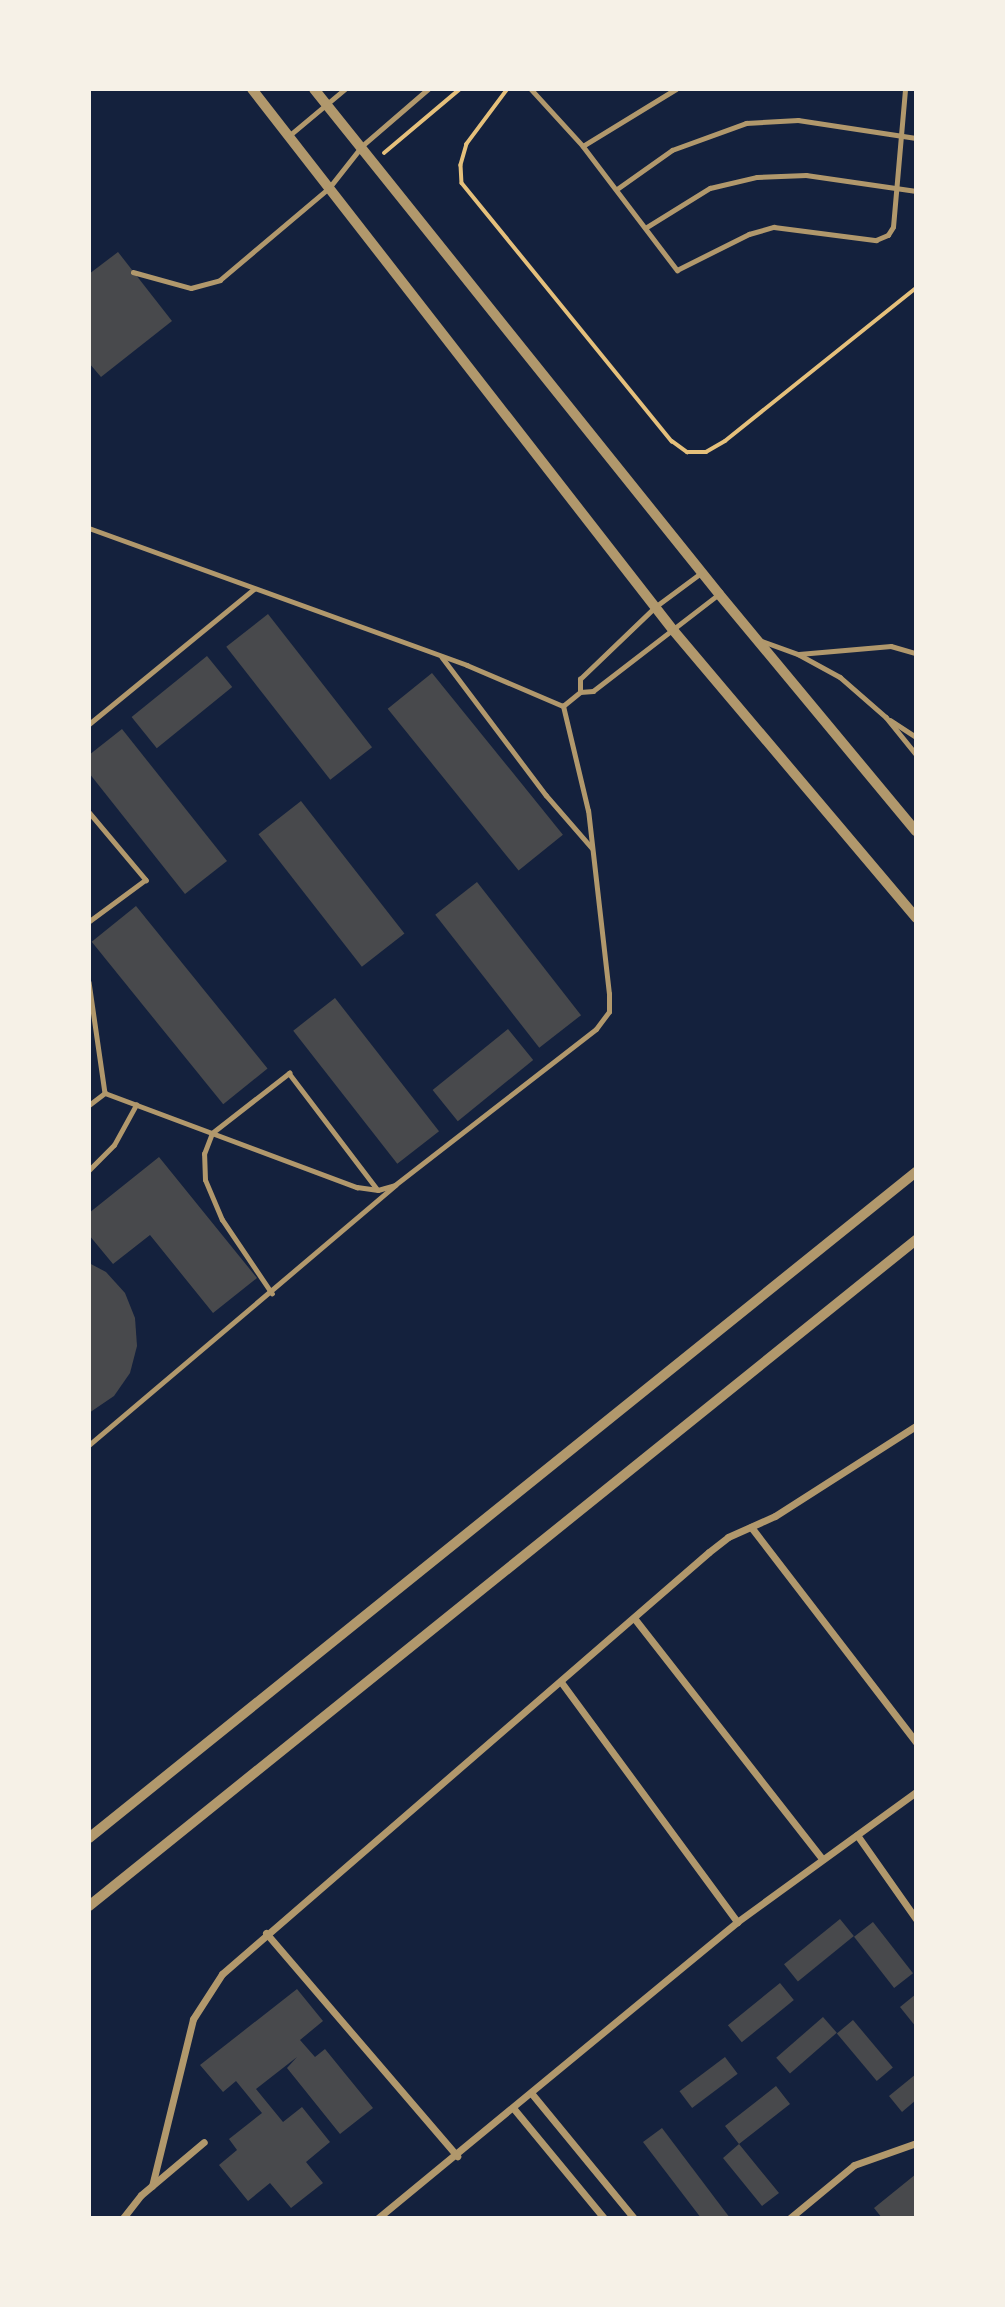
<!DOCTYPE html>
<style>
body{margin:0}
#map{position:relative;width:1005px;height:2307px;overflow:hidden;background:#14213d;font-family:"DM Sans",sans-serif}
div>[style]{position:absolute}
.building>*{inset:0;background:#48494c;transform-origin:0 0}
.path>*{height:3.5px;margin:-1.75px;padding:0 1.75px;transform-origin:1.75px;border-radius:1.75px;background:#e5c07b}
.service>*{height:4.5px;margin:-2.25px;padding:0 2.25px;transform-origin:2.25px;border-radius:2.25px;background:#b1986c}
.minor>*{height:7px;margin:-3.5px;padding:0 3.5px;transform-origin:3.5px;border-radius:3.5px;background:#b1986c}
.tertiary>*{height:10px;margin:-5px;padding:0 5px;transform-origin:5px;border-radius:5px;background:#b1986c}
span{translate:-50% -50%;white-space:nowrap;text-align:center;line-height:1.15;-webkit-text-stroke:7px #f6f1e7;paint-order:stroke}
.frame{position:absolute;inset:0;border:91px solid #f6f1e7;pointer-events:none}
</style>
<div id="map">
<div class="building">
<i style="clip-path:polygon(118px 252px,172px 321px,101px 377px,89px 363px,89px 274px)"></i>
<i style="left:268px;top:614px;width:169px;height:53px;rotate:52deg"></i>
<i style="left:207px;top:656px;width:40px;height:97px;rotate:51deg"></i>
<i style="left:432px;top:673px;width:208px;height:57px;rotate:51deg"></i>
<i style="clip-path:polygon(122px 729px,227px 861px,185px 894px,89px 773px,89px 755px)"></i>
<i style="left:301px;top:801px;width:168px;height:54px;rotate:52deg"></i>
<i style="left:477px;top:882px;width:169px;height:53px;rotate:52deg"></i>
<i style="left:136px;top:906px;width:209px;height:57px;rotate:51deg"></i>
<i style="left:335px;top:998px;width:169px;height:53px;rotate:52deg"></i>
<i style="left:508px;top:1029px;width:40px;height:97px;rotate:51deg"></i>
<i style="clip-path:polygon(159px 1157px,257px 1278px,213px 1313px,150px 1235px,113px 1264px,89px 1235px,89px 1213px)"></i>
<i style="clip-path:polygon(89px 1263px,106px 1272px,125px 1293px,135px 1318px,137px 1346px,130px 1373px,114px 1396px,89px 1413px)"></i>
<i style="left:840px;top:1919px;width:22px;height:72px;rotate:51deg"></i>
<i style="left:873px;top:1922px;width:65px;height:24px;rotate:52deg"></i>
<i style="left:780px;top:1983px;width:22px;height:67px;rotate:51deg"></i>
<i style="clip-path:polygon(297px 1989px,323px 2021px,300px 2040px,315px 2057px,325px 2049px,373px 2108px,340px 2134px,287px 2068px,297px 2057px,256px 2089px,283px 2122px,302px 2107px,330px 2142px,306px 2162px,323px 2183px,291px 2208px,270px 2183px,248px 2201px,219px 2165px,237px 2150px,229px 2139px,262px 2113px,236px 2081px,223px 2092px,200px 2065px)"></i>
<i style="clip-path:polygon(916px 1994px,916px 2027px,900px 2007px)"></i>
<i style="left:823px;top:2017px;width:21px;height:62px;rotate:49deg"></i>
<i style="left:853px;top:2020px;width:62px;height:21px;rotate:50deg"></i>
<i style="left:725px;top:2057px;width:21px;height:57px;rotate:53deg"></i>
<i style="clip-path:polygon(916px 2074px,916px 2100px,902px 2112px,889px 2096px)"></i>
<i style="clip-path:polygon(776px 2086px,790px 2104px,739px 2144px,779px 2193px,762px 2206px,723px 2158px,739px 2144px,725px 2126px)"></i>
<i style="clip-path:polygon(662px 2128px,730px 2218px,701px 2218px,643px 2142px)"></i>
<i style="clip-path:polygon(916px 2174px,916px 2218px,882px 2218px,874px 2208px)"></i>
</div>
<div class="path">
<i style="left:508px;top:89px;width:69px;rotate:126.7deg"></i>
<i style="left:467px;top:144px;width:22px;rotate:106deg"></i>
<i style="left:461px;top:165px;width:18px;rotate:87deg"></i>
<i style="left:462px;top:183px;width:333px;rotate:50.9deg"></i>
<i style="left:672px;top:441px;width:19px;rotate:36deg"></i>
<i style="left:687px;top:452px;width:19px"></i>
<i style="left:706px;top:452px;width:22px;rotate:-30deg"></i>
<i style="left:725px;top:441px;width:245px;rotate:-38.7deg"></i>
<i style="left:384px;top:153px;width:99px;rotate:-40.1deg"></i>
</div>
<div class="service">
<i style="left:531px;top:89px;width:77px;rotate:47.6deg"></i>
<i style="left:583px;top:146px;width:156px;rotate:52.8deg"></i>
<i style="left:677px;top:270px;width:80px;rotate:-26.6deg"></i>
<i style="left:749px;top:234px;width:26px;rotate:-16deg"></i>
<i style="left:774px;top:227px;width:103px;rotate:7.3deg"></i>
<i style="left:876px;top:240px;width:13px;rotate:-23deg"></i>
<i style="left:888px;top:235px;width:9px;rotate:-58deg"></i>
<i style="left:893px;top:227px;width:139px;rotate:-85deg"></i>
<i style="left:290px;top:135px;width:72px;rotate:-39.9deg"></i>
<i style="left:583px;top:146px;width:109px;rotate:-31.5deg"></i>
<i style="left:617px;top:189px;width:67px;rotate:-35.3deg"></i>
<i style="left:672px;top:150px;width:79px;rotate:-20deg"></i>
<i style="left:746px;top:123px;width:52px;rotate:-3.3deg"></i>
<i style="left:798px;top:120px;width:119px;rotate:8.7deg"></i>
<i style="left:647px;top:227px;width:74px;rotate:-31.8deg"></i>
<i style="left:710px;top:188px;width:48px;rotate:-13.2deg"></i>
<i style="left:757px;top:177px;width:49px;rotate:-2.3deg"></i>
<i style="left:806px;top:175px;width:111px;rotate:8.3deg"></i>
<i style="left:133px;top:272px;width:60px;rotate:15.4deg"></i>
<i style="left:191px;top:288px;width:30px;rotate:-15deg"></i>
<i style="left:220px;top:280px;width:143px;rotate:-40.2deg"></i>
<i style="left:329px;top:188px;width:53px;rotate:-51.8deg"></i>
<i style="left:362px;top:146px;width:87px;rotate:-40.8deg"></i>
<i style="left:89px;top:528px;width:402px;rotate:19.9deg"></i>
<i style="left:467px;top:665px;width:104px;rotate:23.1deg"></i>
<i style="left:762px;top:641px;width:38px;rotate:20deg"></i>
<i style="left:798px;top:654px;width:48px;rotate:28.7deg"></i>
<i style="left:840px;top:677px;width:61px;rotate:41deg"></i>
<i style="left:886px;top:717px;width:48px;rotate:51deg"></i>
<i style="left:799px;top:654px;width:92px;rotate:-5deg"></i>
<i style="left:891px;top:646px;width:26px;rotate:16deg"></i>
<i style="left:442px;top:657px;width:173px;rotate:53deg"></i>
<i style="left:546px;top:795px;width:70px;rotate:49deg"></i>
<i style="left:580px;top:692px;width:13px;rotate:-90deg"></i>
<i style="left:580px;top:679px;width:104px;rotate:-43.8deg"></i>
<i style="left:655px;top:607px;width:57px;rotate:-36.5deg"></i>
<i style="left:890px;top:720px;width:31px;rotate:33deg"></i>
<i style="left:89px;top:724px;width:213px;rotate:-39.3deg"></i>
<i style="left:89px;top:812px;width:89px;rotate:50deg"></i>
<i style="left:146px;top:880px;width:71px;rotate:143.6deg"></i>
<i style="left:89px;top:982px;width:112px;rotate:81.8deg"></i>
<i style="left:89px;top:1105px;width:20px;rotate:-37deg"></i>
<i style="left:105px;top:1093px;width:269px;rotate:20.5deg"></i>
<i style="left:357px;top:1187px;width:21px;rotate:8deg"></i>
<i style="left:378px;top:1190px;width:18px;rotate:-16deg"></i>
<i style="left:395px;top:1185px;width:254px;rotate:-37.8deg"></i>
<i style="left:596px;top:1029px;width:21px;rotate:-53deg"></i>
<i style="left:609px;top:1012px;width:18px;rotate:-90deg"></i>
<i style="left:609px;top:994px;width:184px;rotate:-96.5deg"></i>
<i style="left:588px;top:811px;width:108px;rotate:-103.4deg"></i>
<i style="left:563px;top:706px;width:22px;rotate:-39deg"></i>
<i style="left:580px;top:692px;width:13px;rotate:-4deg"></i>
<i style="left:593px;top:691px;width:159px;rotate:-37.6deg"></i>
<i style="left:89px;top:1170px;width:35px;rotate:-45deg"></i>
<i style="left:114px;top:1145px;width:46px;rotate:-61.2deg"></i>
<i style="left:272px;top:1294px;width:89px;rotate:-124deg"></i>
<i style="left:222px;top:1220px;width:43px;rotate:-113deg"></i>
<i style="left:205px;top:1180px;width:26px;rotate:-92deg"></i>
<i style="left:204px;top:1154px;width:22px;rotate:-69deg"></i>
<i style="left:212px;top:1133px;width:98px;rotate:-37.9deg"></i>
<i style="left:289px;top:1073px;width:146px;rotate:52.8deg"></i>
<i style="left:89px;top:1445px;width:400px;rotate:-40.3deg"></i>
</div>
<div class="minor">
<i style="left:751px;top:1527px;width:271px;rotate:52.5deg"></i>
<i style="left:634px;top:1618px;width:306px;rotate:52deg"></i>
<i style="left:561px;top:1682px;width:298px;rotate:53.7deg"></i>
<i style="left:857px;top:1835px;width:103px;rotate:54.9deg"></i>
<i style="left:266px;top:1933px;width:294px;rotate:49.4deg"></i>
<i style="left:532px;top:2094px;width:161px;rotate:50.6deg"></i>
<i style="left:514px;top:2109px;width:141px;rotate:50.5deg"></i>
<i style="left:152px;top:2186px;width:172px;rotate:-76.2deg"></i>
<i style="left:193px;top:2019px;width:54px;rotate:-57.2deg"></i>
<i style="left:222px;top:1974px;width:644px;rotate:-40.91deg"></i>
<i style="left:709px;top:1552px;width:24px;rotate:-38deg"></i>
<i style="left:728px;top:1537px;width:51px;rotate:-24.1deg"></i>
<i style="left:775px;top:1516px;width:167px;rotate:-32.6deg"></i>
<i style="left:123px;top:2218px;width:29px;rotate:-52deg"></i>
<i style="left:141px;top:2195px;width:82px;rotate:-40.1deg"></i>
<i style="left:378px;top:2218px;width:465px;rotate:-39.5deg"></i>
<i style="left:737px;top:1922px;width:221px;rotate:-36deg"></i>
<i style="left:790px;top:2218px;width:83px;rotate:-39.6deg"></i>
<i style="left:854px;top:2165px;width:66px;rotate:-19.5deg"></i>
</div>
<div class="tertiary">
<i style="left:252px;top:89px;width:686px;rotate:52.11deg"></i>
<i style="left:673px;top:630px;width:377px;rotate:49.8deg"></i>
<i style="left:314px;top:89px;width:647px;rotate:51.27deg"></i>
<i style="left:719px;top:594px;width:308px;rotate:50.3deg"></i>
<i style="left:89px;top:1838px;width:1062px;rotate:-38.85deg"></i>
<i style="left:89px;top:1906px;width:1062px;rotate:-38.85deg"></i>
</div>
<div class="frame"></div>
</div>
